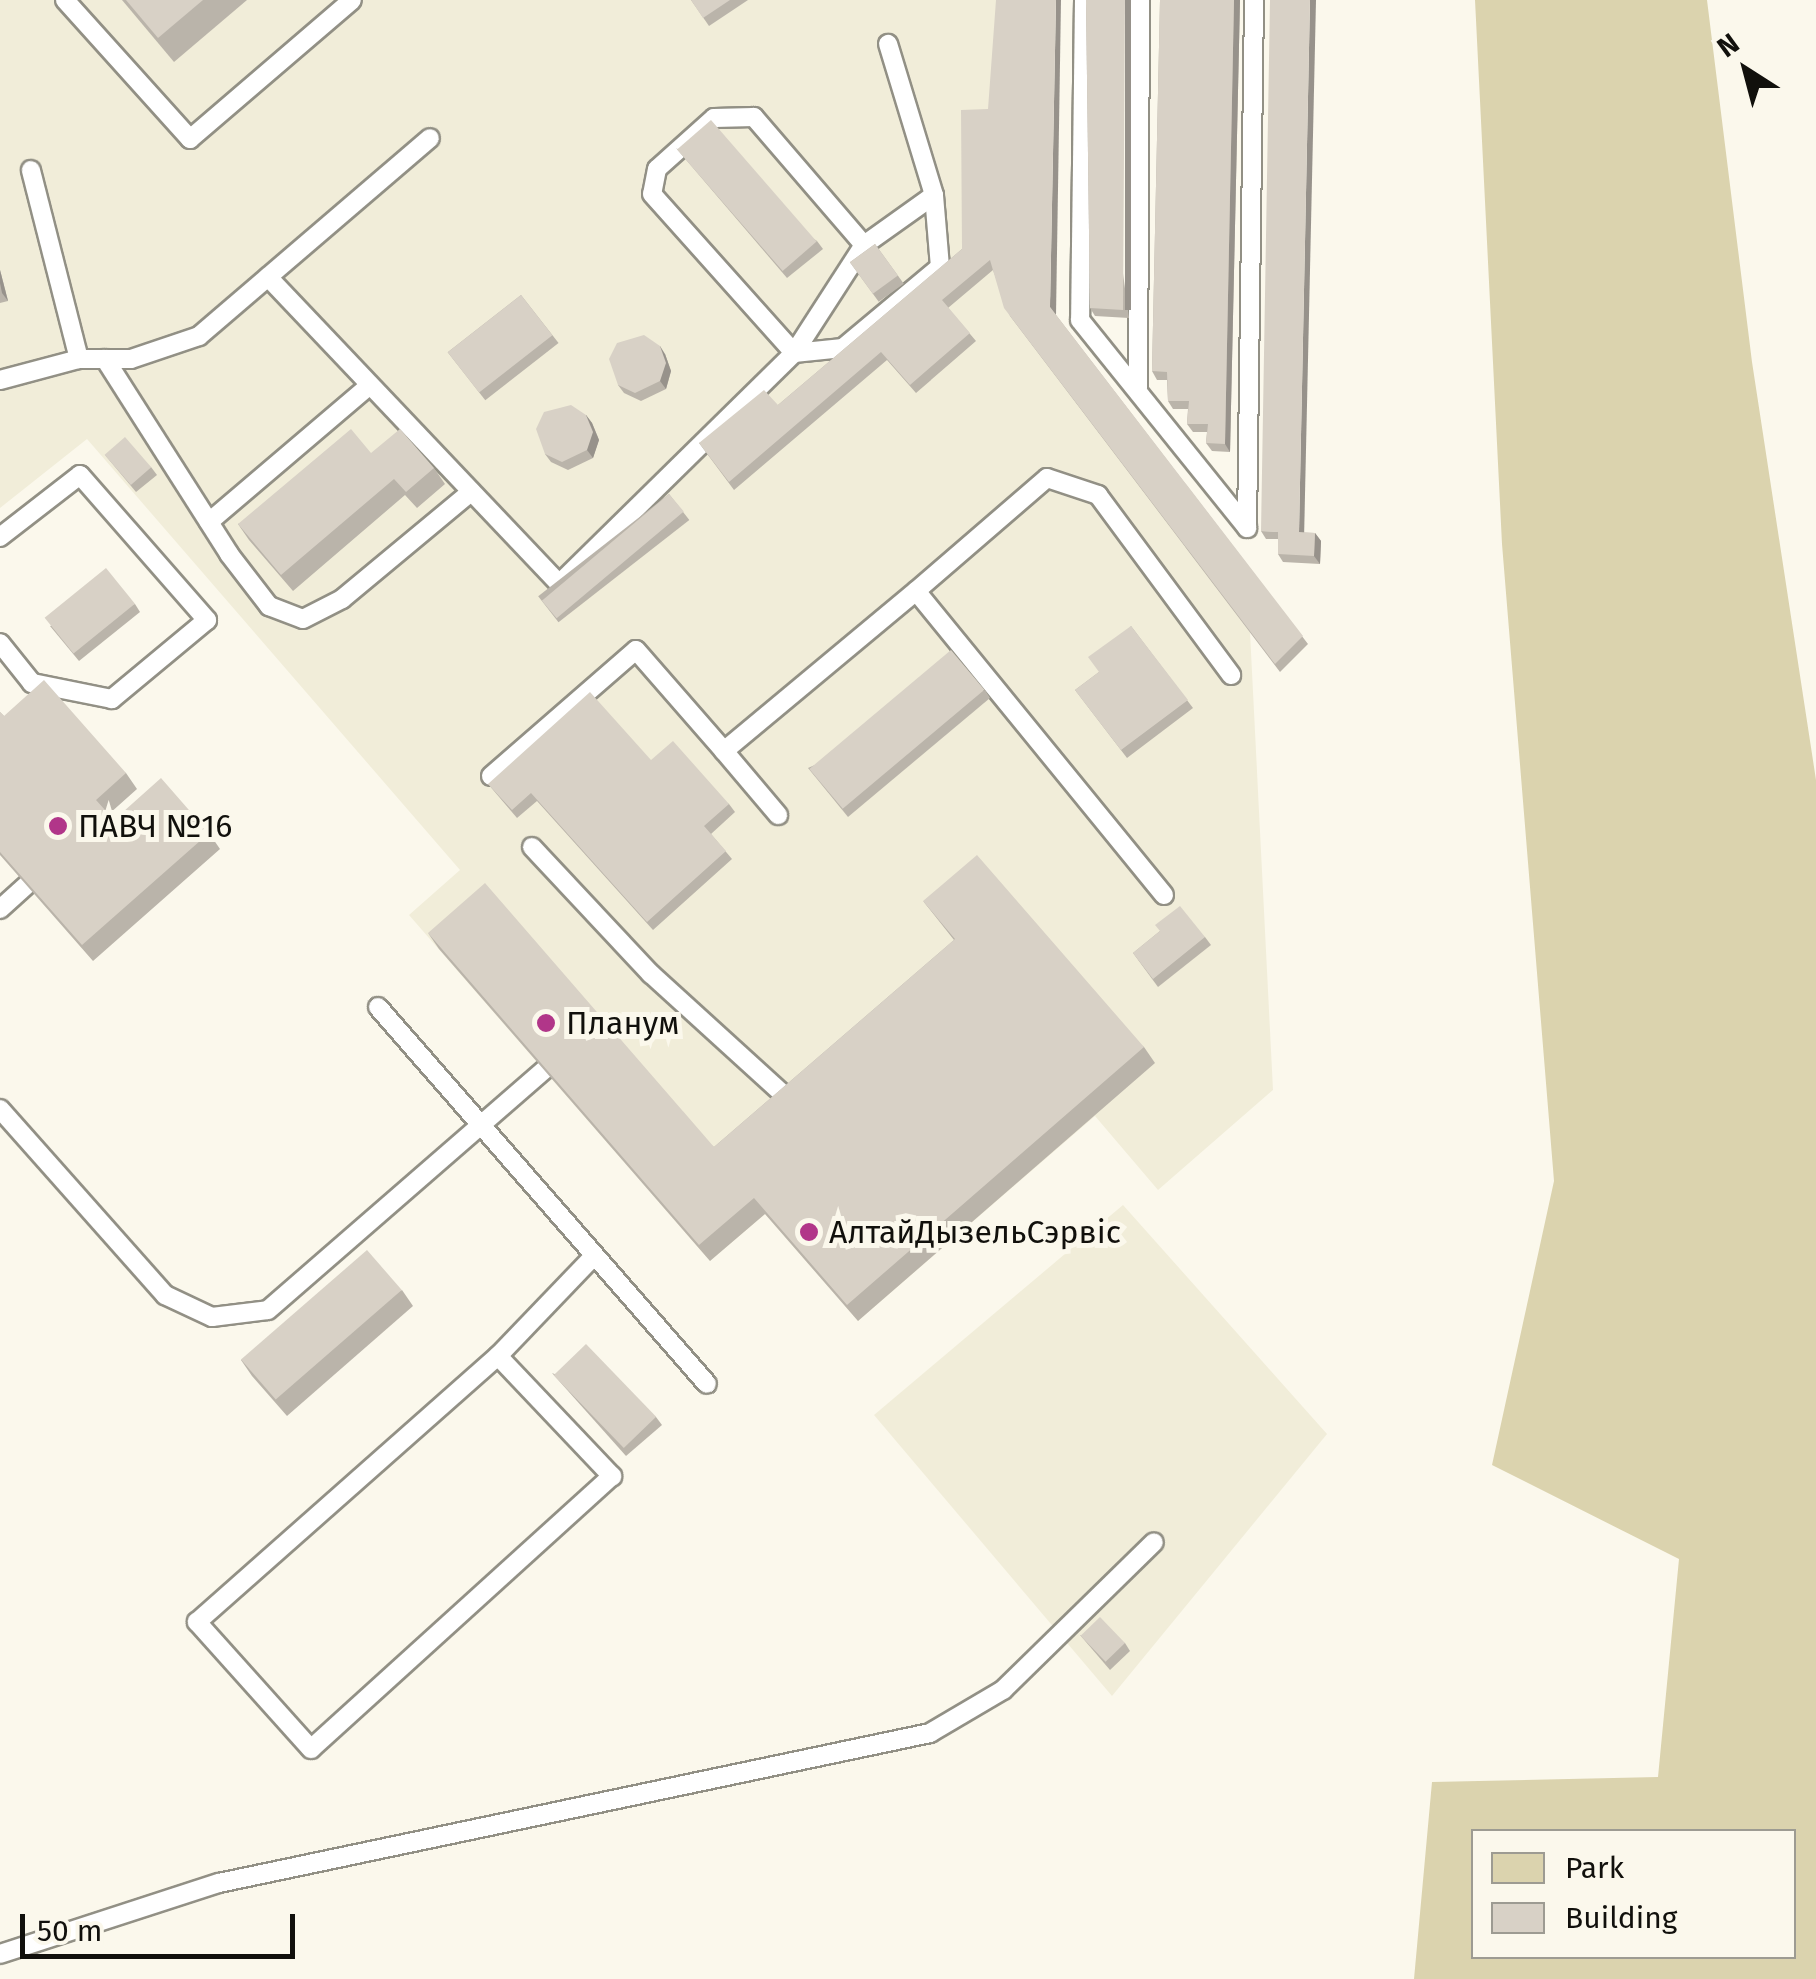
<!DOCTYPE html>
<meta charset="utf-8">
<style>
body{margin:0}
#map{position:relative;width:1816px;height:1979px;overflow:hidden;background:#fbf8ec;font-family:"Fira Sans",sans-serif}
div>[style]{position:absolute}
.built>*{inset:0;background:#f1edd9}
.green>*{inset:0;background:#dbd3ae}
.roads{filter:drop-shadow(2px 0 #929085) drop-shadow(-2px 0 #929085) drop-shadow(0 2px #929085) drop-shadow(0 -2px #929085)}
.lane>*{height:18px;margin:-9px;padding:0 9px;transform-origin:9px;border-radius:9px;background:#fff}
.wall>*{inset:0;background:#bab4aa;transform-origin:0 0}
.shaded-wall>*{inset:0;background:#97928b;transform-origin:0 0}
.building>*{inset:0;background:#d8d1c6;transform-origin:0 0}
.dots>*{width:28px;height:28px;translate:-50% -50%;box-sizing:border-box;border:5px solid #fbf8ec;border-radius:50%}
span{translate:-50% -50%;white-space:nowrap;text-align:center;line-height:1.15;-webkit-text-stroke:10px #fbf8ec;paint-order:stroke}
.poi-label{font-size:32px;color:#11100c}
.left{translate:0 -50%;text-align:left}
.legend{position:absolute;left:1471px;top:1829px;width:325px;height:130px;box-sizing:border-box;background:#fbf8ec;border:2px solid #9d9b92;margin:0;padding:12px 18px;list-style:none;font-size:30px;color:#11100c}
.legend li{display:flex;align-items:center;gap:20px;height:50px}
.legend b{width:50px;border:2px solid #9d9b92}
.north{position:absolute;left:1696px;top:20px;width:100px;height:100px;-webkit-text-stroke:8px #fbf8ec;paint-order:stroke;rotate:324deg;font-size:28px;font-weight:700;line-height:40px;text-align:center;color:#11100c}
.north::after{content:'';display:block;margin:auto;width:35px;height:45px;background:#11100c;clip-path:polygon(50% 0,100% 100%,50% 72%,0 100%)}
.scale{position:absolute;left:20px;top:1914px;width:275px;height:45px;box-sizing:border-box;border:5px solid #11100c;border-top:0;padding-left:12px;font-size:30px;line-height:35px;white-space:nowrap;color:#11100c;-webkit-text-stroke:8px #fbf8ec;paint-order:stroke}
</style>
<div id="map">
<div class="built">
<i style="clip-path:polygon(0 0,1002px 0,996px 268px,1250px 632px,1273px 1090px,1158px 1190px,1095px 1116px,858px 1321px,765px 1214px,710px 1261px,409px 915px,460px 870px,87px 439px,0 508px)"></i>
<i style="clip-path:polygon(1123px 1205px,1327px 1434px,1112px 1696px,874px 1415px)"></i>
</div>
<div class="green">
<i style="clip-path:polygon(evenodd,1475px 0,1707px 0,1752px 362px,1816px 780px,1816px 1979px,1414px 1979px,1432px 1782px,1658px 1777px,1679px 1559px,1492px 1465px,1554px 1181px,1502px 544px,1475px 0,1474px 1832px,1794px 1832px,1794px 1956px,1474px 1956px,1474px 1832px)"></i>
</div>
<div class="roads">
<div class="lane">
<i style="left:65px;top:0;width:187px;rotate:48deg"></i>
<i style="left:190px;top:139px;width:213px;rotate:-40.6deg"></i>
<i style="left:1084px;top:0;width:320px;rotate:90.7deg"></i>
<i style="left:1080px;top:320px;width:267px;rotate:51.2deg"></i>
<i style="left:1247px;top:528px;width:528px;rotate:-89.24deg"></i>
<i style="left:864px;top:245px;width:169px;rotate:-130.7deg"></i>
<i style="left:754px;top:117px;width:40px;rotate:178.6deg"></i>
<i style="left:714px;top:118px;width:76px;rotate:138.2deg"></i>
<i style="left:657px;top:169px;width:25px;rotate:101deg"></i>
<i style="left:652px;top:194px;width:213px;rotate:48.2deg"></i>
<i style="left:794px;top:353px;width:49px;rotate:-5.8deg"></i>
<i style="left:843px;top:348px;width:126px;rotate:-39.9deg"></i>
<i style="left:940px;top:267px;width:72px;rotate:-94.8deg"></i>
<i style="left:268px;top:277px;width:423px;rotate:46.5deg"></i>
<i style="left:559px;top:584px;width:330px;rotate:-44.5deg"></i>
<i style="left:794px;top:353px;width:129px;rotate:-57.1deg"></i>
<i style="left:864px;top:245px;width:86px;rotate:-35.5deg"></i>
<i style="left:934px;top:195px;width:158px;rotate:-106.9deg"></i>
<i style="left:79px;top:359px;width:52px"></i>
<i style="left:131px;top:359px;width:72px;rotate:-18.7deg"></i>
<i style="left:199px;top:336px;width:304px;rotate:-40.6deg"></i>
<i style="left:105px;top:359px;width:231px;rotate:57.5deg"></i>
<i style="left:229px;top:554px;width:66px;rotate:52.4deg"></i>
<i style="left:269px;top:606px;width:36px;rotate:21deg"></i>
<i style="left:303px;top:619px;width:44px;rotate:-27.1deg"></i>
<i style="left:342px;top:599px;width:168px;rotate:-39.7deg"></i>
<i style="left:0;top:380px;width:82px;rotate:-14.9deg"></i>
<i style="left:79px;top:359px;width:195px;rotate:-104.3deg"></i>
<i style="left:1138px;top:388px;width:388px;rotate:-89.7deg"></i>
<i style="left:209px;top:522px;width:211px;rotate:-40.4deg"></i>
<i style="left:0;top:537px;width:101px;rotate:-37.8deg"></i>
<i style="left:80px;top:475px;width:193px;rotate:48.8deg"></i>
<i style="left:207px;top:620px;width:124px;rotate:140.3deg"></i>
<i style="left:112px;top:699px;width:82px;rotate:-168.7deg"></i>
<i style="left:32px;top:683px;width:51px;rotate:-128.7deg"></i>
<i style="left:724px;top:751px;width:84px;rotate:49.8deg"></i>
<i style="left:491px;top:776px;width:192px;rotate:-41deg"></i>
<i style="left:636px;top:650px;width:134px;rotate:48.9deg"></i>
<i style="left:724px;top:751px;width:250px;rotate:-39.8deg"></i>
<i style="left:532px;top:847px;width:174px;rotate:46.9deg"></i>
<i style="left:651px;top:974px;width:177px;rotate:42.3deg"></i>
<i style="left:1164px;top:895px;width:392px;rotate:-129.2deg"></i>
<i style="left:916px;top:591px;width:173px;rotate:-40.8deg"></i>
<i style="left:1047px;top:478px;width:54px;rotate:18.4deg"></i>
<i style="left:1098px;top:495px;width:224px;rotate:53.5deg"></i>
<i style="left:0;top:909px;width:36px;rotate:-42deg"></i>
<i style="left:378px;top:1007px;width:500px;rotate:48.89deg"></i>
<i style="left:0;top:1109px;width:249px;rotate:48.4deg"></i>
<i style="left:165px;top:1295px;width:52px;rotate:25.1deg"></i>
<i style="left:212px;top:1317px;width:56px;rotate:-7.1deg"></i>
<i style="left:268px;top:1310px;width:366px;rotate:-41deg"></i>
<i style="left:498px;top:1356px;width:166px;rotate:46.5deg"></i>
<i style="left:612px;top:1476px;width:406px;rotate:137.8deg"></i>
<i style="left:311px;top:1749px;width:171px;rotate:-131.9deg"></i>
<i style="left:197px;top:1622px;width:402px;rotate:-41.5deg"></i>
<i style="left:498px;top:1356px;width:137px;rotate:-46.2deg"></i>
<i style="left:0;top:1954px;width:230px;rotate:-18deg"></i>
<i style="left:219px;top:1883px;width:727px;rotate:-11.91deg"></i>
<i style="left:930px;top:1733px;width:85px;rotate:-30.5deg"></i>
<i style="left:1003px;top:1690px;width:211px;rotate:-44.4deg"></i>
</div>
</div>
<div class="wall">
<i style="clip-path:polygon(122px 0,247px 0,174px 62px)"></i>
<i style="clip-path:polygon(691px 0,748px 0,709px 26px)"></i>
<i style="clip-path:polygon(1086px 0,1129px 318px,1095px 316px,1090px 308px)"></i>
<i style="clip-path:polygon(1160px 0,1240px 0,1230px 452px,1212px 451px,1206px 443px,1207px 432px,1193px 432px,1187px 424px,1188px 409px,1173px 409px,1168px 401px,1167px 380px,1157px 380px,1152px 371px)"></i>
<i style="clip-path:polygon(988px 109px,1056px 315px,1308px 644px,1280px 672px,1010px 316px,993px 270px,948px 308px,976px 341px,916px 393px,887px 360px,734px 490px,699px 443px,778px 405px,962px 249px)"></i>
<i style="clip-path:polygon(676px 148px,817px 241px,823px 249px,787px 278px)"></i>
<i style="left:875px;top:244px;width:49px;height:31px;rotate:54deg"></i>
<i style="clip-path:polygon(0 270px,8px 301px,0 303px)"></i>
<i style="left:521px;top:295px;width:61px;height:93px;rotate:52deg"></i>
<i style="clip-path:polygon(665px 354px,671px 371px,666px 389px,641px 401px,624px 393px,618px 385px)"></i>
<i style="clip-path:polygon(586px 415px,592px 423px,599px 440px,593px 458px,568px 470px,551px 462px,545px 454px)"></i>
<i style="clip-path:polygon(371px 453px,434px 468px,445px 484px,417px 508px,405px 495px,293px 591px,249px 540px,238px 524px)"></i>
<i style="clip-path:polygon(105px 455px,151px 467px,157px 475px,136px 492px)"></i>
<i style="left:669px;top:494px;width:33px;height:166px;rotate:52deg"></i>
<i style="clip-path:polygon(1261px 531px,1315px 533px,1321px 541px,1320px 564px,1283px 562px,1278px 554px,1278px 539px,1266px 539px)"></i>
<i style="clip-path:polygon(135px 604px,140px 612px,79px 661px,50px 626px)"></i>
<i style="clip-path:polygon(1131px 626px,1193px 708px,1127px 758px,1075px 690px,1099px 672px)"></i>
<i style="clip-path:polygon(985px 690px,990px 698px,848px 817px,808px 768px)"></i>
<i style="clip-path:polygon(0 712px,4px 716px,126px 773px,137px 789px,109px 814px,114px 820px,209px 833px,220px 849px,93px 961px,0 855px)"></i>
<i style="clip-path:polygon(651px 760px,729px 804px,735px 812px,711px 834px,732px 859px,653px 930px,537px 801px,517px 818px,488px 784px)"></i>
<i style="clip-path:polygon(923px 901px,1144px 1047px,1155px 1063px,858px 1321px,765px 1214px,710px 1261px,439px 949px,428px 933px,714px 1147px,954px 940px)"></i>
<i style="clip-path:polygon(1160px 931px,1205px 937px,1211px 945px,1158px 987px,1133px 953px)"></i>
<i style="clip-path:polygon(402px 1290px,413px 1306px,287px 1416px,252px 1376px,241px 1360px)"></i>
<i style="clip-path:polygon(552px 1373px,656px 1417px,662px 1425px,626px 1456px)"></i>
<i style="clip-path:polygon(1080px 1635px,1125px 1643px,1130px 1651px,1110px 1670px)"></i>
</div>
<div class="shaded-wall">
<i style="clip-path:polygon(1056px 0,1061px 0,1056px 315px,1050px 307px)"></i>
<i style="left:1125px;top:0;width:6px;height:310px"></i>
<i style="clip-path:polygon(1234px 0,1240px 0,1230px 452px,1225px 444px)"></i>
<i style="clip-path:polygon(1310px 0,1316px 0,1304px 540px,1299px 532px)"></i>
<i style="clip-path:polygon(0 270px,8px 301px,2px 293px,0 283px)"></i>
<i style="clip-path:polygon(660px 346px,665px 354px,671px 371px,666px 389px,660px 381px)"></i>
<i style="clip-path:polygon(586px 415px,592px 423px,599px 440px,593px 458px,587px 450px)"></i>
<i style="clip-path:polygon(1315px 533px,1321px 541px,1320px 564px,1314px 556px)"></i>
</div>
<div class="building">
<i style="clip-path:polygon(126px 0,203px 0,158px 38px)"></i>
<i style="clip-path:polygon(691px 0,730px 0,703px 18px)"></i>
<i style="clip-path:polygon(996px 0,1056px 0,1050px 307px,1303px 636px,1275px 664px,1004px 308px,990px 260px,942px 300px,970px 333px,910px 385px,881px 352px,729px 482px,699px 443px,764px 390px,778px 405px,962px 249px,961px 110px,988px 109px)"></i>
<i style="clip-path:polygon(1086px 0,1125px 0,1123px 310px,1090px 308px)"></i>
<i style="clip-path:polygon(1160px 0,1234px 0,1225px 444px,1206px 443px,1208px 424px,1187px 424px,1189px 401px,1168px 401px,1167px 372px,1152px 371px)"></i>
<i style="clip-path:polygon(1270px 0,1310px 0,1299px 532px,1315px 533px,1314px 556px,1278px 554px,1278px 532px,1261px 531px)"></i>
<i style="left:711px;top:120px;width:161px;height:45px;rotate:49deg"></i>
<i style="left:875px;top:244px;width:39px;height:31px;rotate:54deg"></i>
<i style="left:521px;top:295px;width:51px;height:93px;rotate:52deg"></i>
<i style="clip-path:polygon(644px 335px,660px 346px,666px 363px,660px 381px,635px 393px,618px 385px,609px 359px,617px 343px)"></i>
<i style="clip-path:polygon(571px 405px,586px 415px,593px 432px,587px 450px,562px 462px,545px 454px,536px 429px,544px 412px)"></i>
<i style="clip-path:polygon(351px 429px,371px 453px,400px 429px,434px 468px,406px 492px,394px 479px,281px 575px,238px 524px)"></i>
<i style="left:125px;top:437px;width:40px;height:27px;rotate:49deg"></i>
<i style="left:669px;top:494px;width:23px;height:166px;rotate:50deg"></i>
<i style="left:106px;top:568px;width:46px;height:79px;rotate:51deg"></i>
<i style="clip-path:polygon(1131px 626px,1188px 700px,1121px 750px,1075px 690px,1099px 672px,1088px 657px)"></i>
<i style="left:951px;top:650px;width:52px;height:185px;rotate:50deg"></i>
<i style="clip-path:polygon(44px 680px,126px 773px,96px 800px,114px 820px,161px 778px,209px 833px,82px 945px,0 852px,0 712px,4px 716px)"></i>
<i style="clip-path:polygon(590px 692px,651px 760px,673px 741px,729px 804px,704px 826px,726px 851px,647px 922px,531px 793px,512px 810px,488px 784px)"></i>
<i style="clip-path:polygon(977px 855px,1144px 1047px,847px 1305px,754px 1198px,699px 1245px,428px 933px,485px 883px,714px 1147px,955px 939px,923px 901px)"></i>
<i style="clip-path:polygon(1180px 906px,1205px 937px,1153px 979px,1133px 953px,1160px 931px,1155px 925px)"></i>
<i style="left:367px;top:1250px;width:53px;height:167px;rotate:49deg"></i>
<i style="left:586px;top:1344px;width:101px;height:45px;rotate:46deg"></i>
<i style="left:1100px;top:1617px;width:36px;height:27px;rotate:46deg"></i>
</div>
<div class="dots">
<i style="left:58px;top:826px;background:#b13689"></i>
<i style="left:546px;top:1023px;background:#b13689"></i>
<i style="left:809px;top:1232px;background:#b13689"></i>
</div>
<div class="poi-label">
<span class="left" style="left:78px;top:826px">ПАВЧ №16</span>
<span class="left" style="left:566px;top:1023px">Планум</span>
<span class="left" style="left:829px;top:1232px">АлтайДызельСэрвіс</span>
</div>
<ul class="legend">
<li><b style="height:28px;background:#dbd3ae"></b>Park</li>
<li><b style="height:28px;background:#d8d1c6"></b>Building</li>
</ul>
<div class="north">N</div>
<div class="scale">50 m</div>
</div>
